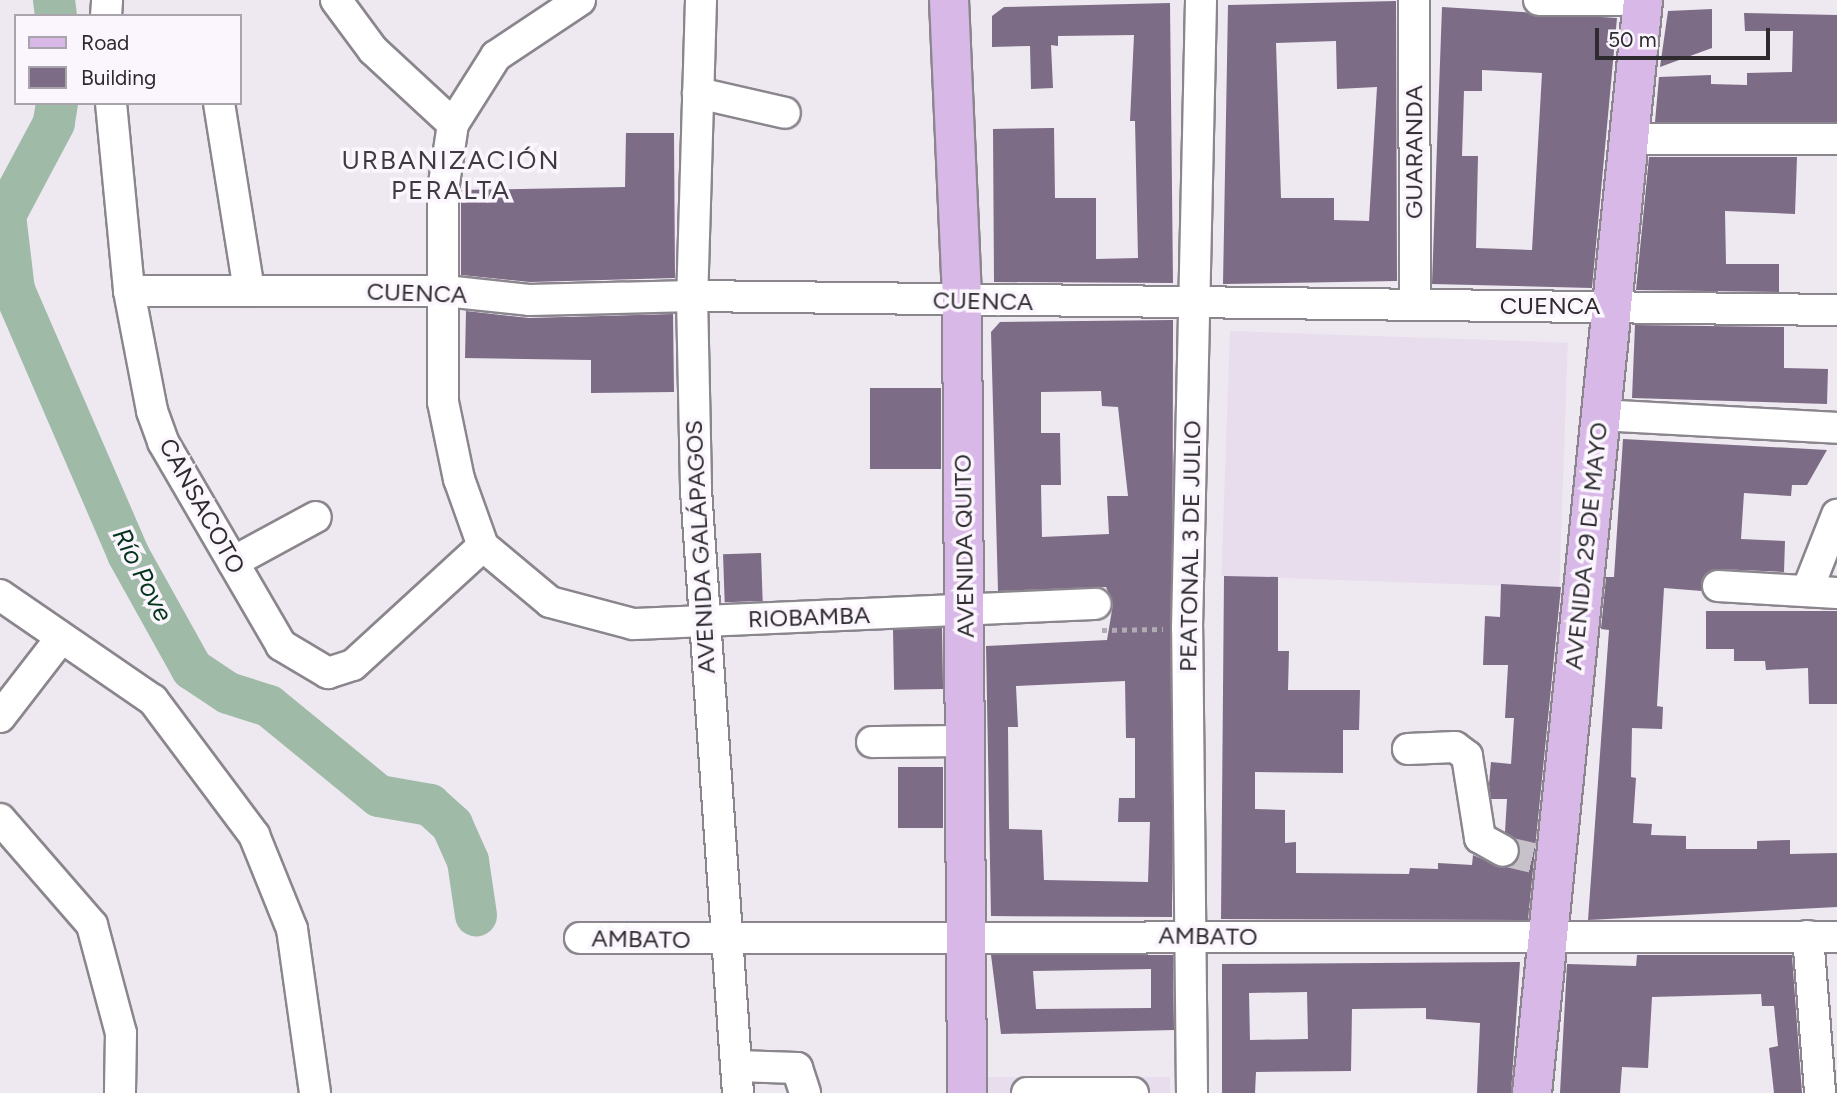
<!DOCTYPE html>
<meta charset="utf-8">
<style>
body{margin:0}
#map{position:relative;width:1837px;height:1093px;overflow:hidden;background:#eee8f1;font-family:Figtree,sans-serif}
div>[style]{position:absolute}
.built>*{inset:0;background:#e7dded;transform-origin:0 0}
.river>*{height:42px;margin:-21px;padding:0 21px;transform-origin:21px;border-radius:21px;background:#9fbaa6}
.building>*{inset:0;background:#7d6c85;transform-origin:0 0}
.minor-tunnel>*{height:30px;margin-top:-15px;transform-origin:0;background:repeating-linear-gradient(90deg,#c7c2ca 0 30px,transparent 0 45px)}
.path>*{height:4.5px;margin-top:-2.25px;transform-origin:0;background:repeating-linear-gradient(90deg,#b1acb3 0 5px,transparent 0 10px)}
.roads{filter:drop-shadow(2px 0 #8b868e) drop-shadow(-2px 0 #8b868e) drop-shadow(0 2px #8b868e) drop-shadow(0 -2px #8b868e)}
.minor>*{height:30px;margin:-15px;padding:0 15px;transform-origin:15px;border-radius:15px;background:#fff}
.major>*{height:38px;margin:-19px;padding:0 19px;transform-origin:19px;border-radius:19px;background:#d8b8e6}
span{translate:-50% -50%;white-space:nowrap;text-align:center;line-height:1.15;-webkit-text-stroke:7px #fbf5fe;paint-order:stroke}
.street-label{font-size:24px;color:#2d2b2e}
.neighbourhood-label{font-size:26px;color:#3f3a41;letter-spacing:2px}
.water-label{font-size:26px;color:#03351a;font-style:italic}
.legend{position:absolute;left:14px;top:14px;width:228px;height:91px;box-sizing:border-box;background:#fbf5fe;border:2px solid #a9a4ab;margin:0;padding:9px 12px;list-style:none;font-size:21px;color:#2d2b2e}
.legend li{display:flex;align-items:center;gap:14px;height:35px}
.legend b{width:35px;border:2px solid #a9a4ab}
.scale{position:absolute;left:1595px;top:28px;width:175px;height:32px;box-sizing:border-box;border:4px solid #2d2b2e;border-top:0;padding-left:9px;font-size:21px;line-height:24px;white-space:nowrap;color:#2d2b2e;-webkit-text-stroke:5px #fbf5fe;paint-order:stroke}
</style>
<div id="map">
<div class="built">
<i style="left:1230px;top:331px;width:338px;height:245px;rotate:2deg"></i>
<i style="left:987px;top:1077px;width:183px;height:16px"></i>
</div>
<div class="river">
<i style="left:54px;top:0;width:16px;rotate:83deg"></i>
<i style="left:57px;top:103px;width:20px;rotate:99deg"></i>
<i style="left:54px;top:123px;width:104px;rotate:118deg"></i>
<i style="left:5px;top:215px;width:76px;rotate:83.2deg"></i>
<i style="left:14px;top:290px;width:288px;rotate:66.6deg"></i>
<i style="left:128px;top:554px;width:132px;rotate:60.9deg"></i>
<i style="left:192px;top:669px;width:43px;rotate:33.7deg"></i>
<i style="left:228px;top:693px;width:43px;rotate:17.6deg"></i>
<i style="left:269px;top:706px;width:142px;rotate:39.3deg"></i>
<i style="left:379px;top:796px;width:52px;rotate:10deg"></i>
<i style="left:430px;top:805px;width:30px;rotate:42deg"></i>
<i style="left:452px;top:825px;width:39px;rotate:66deg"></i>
<i style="left:468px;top:861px;width:55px;rotate:81.6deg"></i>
</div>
<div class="building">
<i style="clip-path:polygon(evenodd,1396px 1px,1397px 281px,1223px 284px,1228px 5px,1396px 1px,1336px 41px,1337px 89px,1377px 87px,1369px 221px,1334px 220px,1334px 198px,1281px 198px,1276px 43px,1336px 41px)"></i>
<i style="clip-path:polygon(1170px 3px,1173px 283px,994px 282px,993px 129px,1054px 128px,1055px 198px,1096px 198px,1096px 259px,1138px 258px,1135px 121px,1130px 121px,1134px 35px,1058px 36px,1058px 46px,1051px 45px,1053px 88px,1031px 89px,1030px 46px,992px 47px,992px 16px,1004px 7px)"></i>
<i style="clip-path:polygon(evenodd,1442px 7px,1617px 18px,1592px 288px,1432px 284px,1442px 7px,1482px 70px,1542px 73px,1532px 250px,1476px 248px,1478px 156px,1462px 156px,1464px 91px,1482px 91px,1482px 70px)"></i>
<i style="clip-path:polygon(1712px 9px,1712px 48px,1660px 67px,1668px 11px)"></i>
<i style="clip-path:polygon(1744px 13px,1837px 15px,1837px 122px,1655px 122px,1659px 77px,1711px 75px,1711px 84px,1747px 85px,1747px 73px,1792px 72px,1793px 31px,1745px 31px)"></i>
<i style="clip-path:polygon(626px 133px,674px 133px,675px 278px,530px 282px,461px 275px,461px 190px,625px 187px)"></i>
<i style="clip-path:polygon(1649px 157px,1797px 157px,1795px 214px,1725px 211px,1726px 264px,1779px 264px,1779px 292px,1636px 290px)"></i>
<i style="clip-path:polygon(466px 311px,529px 318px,673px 314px,674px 392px,591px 393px,591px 360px,465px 358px)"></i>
<i style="clip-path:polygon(evenodd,1173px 320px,1172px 917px,991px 916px,986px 646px,1107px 640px,1113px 604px,1106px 587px,998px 591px,991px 332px,1000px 322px,1173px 320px,1101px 391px,1102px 406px,1118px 407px,1128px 496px,1107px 496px,1109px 534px,1042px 537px,1041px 485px,1061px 485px,1060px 433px,1041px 433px,1041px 392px,1101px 391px,1173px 320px,1125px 681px,1126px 738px,1135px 738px,1135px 798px,1119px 798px,1118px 822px,1150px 822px,1148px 882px,1044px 880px,1042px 830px,1009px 829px,1008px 727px,1018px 727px,1016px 686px,1125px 681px)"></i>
<i style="clip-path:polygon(1635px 325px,1784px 327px,1784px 368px,1828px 369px,1827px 404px,1632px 398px)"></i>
<i style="left:870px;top:388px;width:71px;height:81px"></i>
<i style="clip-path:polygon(1623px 439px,1827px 450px,1807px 485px,1792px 485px,1791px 496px,1744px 493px,1741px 539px,1785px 541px,1784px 572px,1718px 569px,1704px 576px,1702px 591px,1664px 588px,1657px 706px,1663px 707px,1662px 729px,1632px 728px,1631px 777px,1636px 778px,1633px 823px,1652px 824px,1651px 835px,1686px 836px,1686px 849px,1757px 849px,1757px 841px,1790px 840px,1790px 854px,1837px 853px,1837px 907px,1588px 920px,1609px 630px,1601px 629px,1606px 577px,1614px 577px)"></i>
<i style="left:761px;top:553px;width:48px;height:38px;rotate:88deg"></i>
<i style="clip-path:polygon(1224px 576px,1278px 577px,1278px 651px,1289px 651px,1288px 690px,1360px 690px,1359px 730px,1343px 730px,1343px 773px,1255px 772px,1255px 809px,1285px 810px,1285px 843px,1296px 842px,1296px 873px,1409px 874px,1410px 868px,1438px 869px,1438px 863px,1472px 865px,1473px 855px,1502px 868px,1518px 860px,1518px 843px,1505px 832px,1507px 799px,1491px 799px,1489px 784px,1491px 762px,1511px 764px,1514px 718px,1505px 718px,1508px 665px,1483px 665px,1485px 616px,1500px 617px,1501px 584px,1561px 587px,1528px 920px,1221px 919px)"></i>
<i style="clip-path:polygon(1706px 611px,1837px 611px,1837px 704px,1809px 704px,1808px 668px,1766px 670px,1765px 661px,1734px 661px,1734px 649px,1706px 649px)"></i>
<i style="left:942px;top:628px;width:61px;height:49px;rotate:89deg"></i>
<i style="left:943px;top:767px;width:61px;height:45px;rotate:90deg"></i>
<i style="clip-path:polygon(evenodd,991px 955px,1173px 955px,1174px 1030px,1001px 1034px,991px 955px,1151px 969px,1151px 1008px,1036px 1009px,1033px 971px,1151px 969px)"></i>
<i style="clip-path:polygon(1637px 955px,1792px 955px,1802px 1093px,1774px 1093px,1769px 1048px,1778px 1046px,1774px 1006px,1762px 1006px,1761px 994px,1652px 997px,1648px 1068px,1622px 1067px,1620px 1093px,1560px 1093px,1567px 964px,1636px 966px)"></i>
<i style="clip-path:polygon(evenodd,1520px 962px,1511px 1093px,1477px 1093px,1480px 1023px,1426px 1019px,1426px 1008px,1352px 1009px,1351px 1071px,1256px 1072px,1255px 1093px,1222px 1093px,1222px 964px,1520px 962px,1307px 992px,1308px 1039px,1250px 1040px,1249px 993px,1307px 992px)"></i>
</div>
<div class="minor-tunnel">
<i style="left:1503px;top:851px;width:39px;rotate:13deg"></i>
</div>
<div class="path">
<i style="left:1102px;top:630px;width:61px;rotate:-0.9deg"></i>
</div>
<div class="roads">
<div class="minor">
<i style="left:336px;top:0;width:62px;rotate:53.5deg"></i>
<i style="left:373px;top:50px;width:109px;rotate:42.8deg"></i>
<i style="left:580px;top:0;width:101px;rotate:146.3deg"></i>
<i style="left:496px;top:56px;width:80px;rotate:122.3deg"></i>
<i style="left:453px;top:124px;width:67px;rotate:98.6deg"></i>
<i style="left:443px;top:190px;width:212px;rotate:90deg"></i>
<i style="left:443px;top:402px;width:79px;rotate:78.3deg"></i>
<i style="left:459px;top:479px;width:71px;rotate:70.3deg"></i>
<i style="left:483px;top:546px;width:87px;rotate:39.9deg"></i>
<i style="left:550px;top:602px;width:86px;rotate:14.8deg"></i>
<i style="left:633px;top:624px;width:463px;rotate:-2.5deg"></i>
<i style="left:701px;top:0;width:296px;rotate:91.7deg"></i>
<i style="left:692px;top:296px;width:194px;rotate:88.8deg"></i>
<i style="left:696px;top:490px;width:604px;rotate:86.02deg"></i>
<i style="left:1414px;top:0;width:305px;rotate:89.8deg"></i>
<i style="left:1539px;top:0;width:105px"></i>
<i style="left:106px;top:16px;width:16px;rotate:-86deg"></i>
<i style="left:698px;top:93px;width:89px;rotate:12.9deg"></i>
<i style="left:111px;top:103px;width:189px;rotate:84.5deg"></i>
<i style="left:129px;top:291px;width:122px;rotate:79.1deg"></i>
<i style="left:152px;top:411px;width:33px;rotate:70deg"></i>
<i style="left:163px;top:442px;width:235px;rotate:59.8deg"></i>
<i style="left:281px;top:645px;width:55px;rotate:30.8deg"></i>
<i style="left:328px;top:673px;width:26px;rotate:-18deg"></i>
<i style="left:353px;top:665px;width:176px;rotate:-42.5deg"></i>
<i style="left:219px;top:103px;width:190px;rotate:80.9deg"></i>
<i style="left:1629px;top:139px;width:208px"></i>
<i style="left:129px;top:291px;width:316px"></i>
<i style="left:445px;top:291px;width:84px;rotate:6.1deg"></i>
<i style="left:529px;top:300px;width:163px;rotate:-1.4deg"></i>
<i style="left:692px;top:296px;width:1145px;rotate:0.7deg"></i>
<i style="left:1600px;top:415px;width:237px;rotate:3.1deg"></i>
<i style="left:233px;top:562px;width:94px;rotate:-28.5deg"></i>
<i style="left:1718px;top:586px;width:119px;rotate:3.4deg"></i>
<i style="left:1807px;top:591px;width:82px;rotate:-68.5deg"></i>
<i style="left:0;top:595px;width:186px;rotate:34.5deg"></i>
<i style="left:153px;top:700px;width:169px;rotate:53.2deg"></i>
<i style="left:254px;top:835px;width:101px;rotate:68deg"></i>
<i style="left:292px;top:929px;width:166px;rotate:82deg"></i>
<i style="left:0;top:717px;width:100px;rotate:-52.3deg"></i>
<i style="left:872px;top:742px;width:93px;rotate:-0.6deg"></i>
<i style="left:1408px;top:749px;width:47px;rotate:-2.4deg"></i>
<i style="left:1455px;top:747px;width:15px;rotate:37deg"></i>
<i style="left:1467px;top:756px;width:83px;rotate:81deg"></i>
<i style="left:1480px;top:838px;width:26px;rotate:29deg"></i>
<i style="left:0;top:819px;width:140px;rotate:49deg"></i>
<i style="left:92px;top:925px;width:112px;rotate:75deg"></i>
<i style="left:121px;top:1033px;width:60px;rotate:91deg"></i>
<i style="left:1808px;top:936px;width:157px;rotate:85.6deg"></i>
<i style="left:580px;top:938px;width:1257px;rotate:-0.05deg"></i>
<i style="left:737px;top:1066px;width:60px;rotate:1.9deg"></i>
<i style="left:797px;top:1068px;width:26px;rotate:72deg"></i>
<i style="left:1027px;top:1093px;width:106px"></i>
<i style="left:1192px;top:1093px;width:465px;rotate:-90.6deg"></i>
<i style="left:1187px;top:628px;width:628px;rotate:-88.72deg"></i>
</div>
<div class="major">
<i style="left:949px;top:0;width:301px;rotate:87.5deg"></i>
<i style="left:962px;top:301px;width:792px;rotate:89.64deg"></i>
<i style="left:1532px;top:1093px;width:1099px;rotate:-84.2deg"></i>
</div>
</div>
<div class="street-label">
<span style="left:1414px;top:152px;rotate:-90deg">GUARANDA</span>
<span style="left:417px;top:293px;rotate:2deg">CUENCA</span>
<span style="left:983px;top:301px;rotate:1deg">CUENCA</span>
<span style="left:1550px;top:306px">CUENCA</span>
<span style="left:202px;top:506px;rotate:61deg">CANSACOTO</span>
<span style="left:964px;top:546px;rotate:-91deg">AVENIDA QUITO</span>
<span style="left:1190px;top:546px;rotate:-89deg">PEATONAL 3 DE JULIO</span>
<span style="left:1586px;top:546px;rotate:-84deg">AVENIDA 29 DE MAYO</span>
<span style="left:700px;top:547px;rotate:-93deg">AVENIDA GALÁPAGOS</span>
<span style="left:809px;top:617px;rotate:-2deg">RIOBAMBA</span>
<span style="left:1208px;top:936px;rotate:1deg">AMBATO</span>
<span style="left:641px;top:939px;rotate:1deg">AMBATO</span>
</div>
<div class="neighbourhood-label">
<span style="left:451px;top:176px">URBANIZACIÓN<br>PERALTA</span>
</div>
<div class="water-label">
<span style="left:142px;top:575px;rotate:63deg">Río Pove</span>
</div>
<ul class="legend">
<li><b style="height:9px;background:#d8b8e6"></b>Road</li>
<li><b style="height:19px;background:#7d6c85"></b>Building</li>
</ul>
<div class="scale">50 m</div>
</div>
